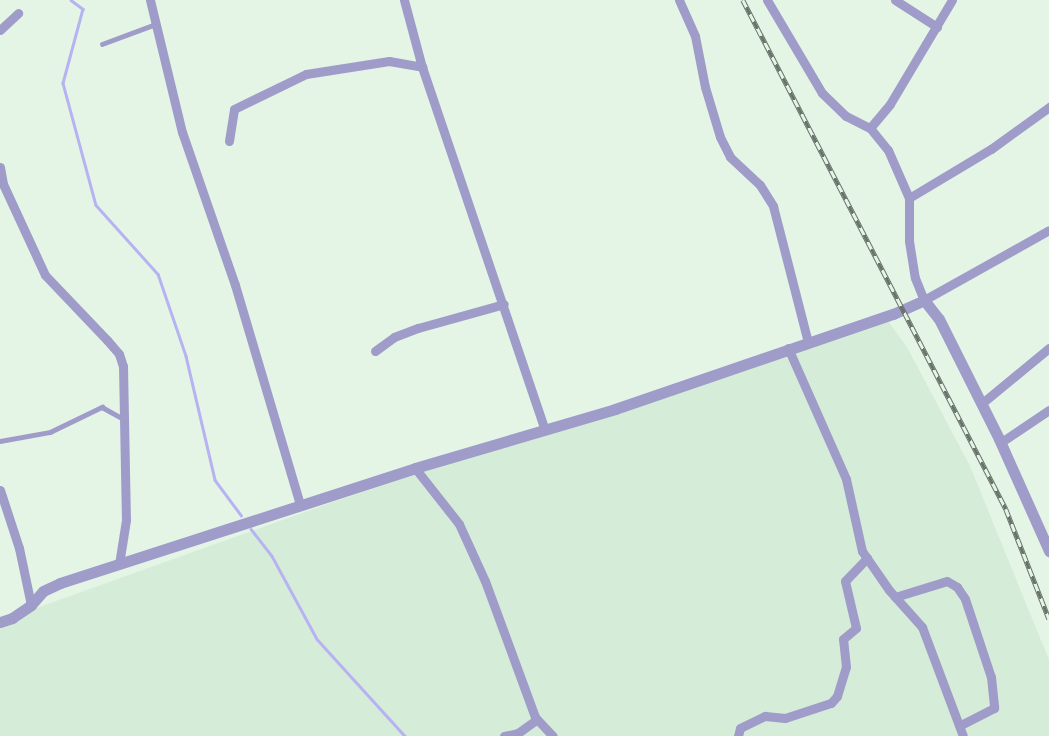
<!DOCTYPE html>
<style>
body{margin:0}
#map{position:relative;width:1049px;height:736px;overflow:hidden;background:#e4f5e6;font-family:"PT Serif",serif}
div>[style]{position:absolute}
.built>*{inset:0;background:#d5ecd8}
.stream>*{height:2.5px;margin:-1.25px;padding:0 1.25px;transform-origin:1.25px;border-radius:1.25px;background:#b7b3f2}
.service>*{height:4.5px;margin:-2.25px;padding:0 2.25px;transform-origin:2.25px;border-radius:2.25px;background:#9f9cca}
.minor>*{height:9px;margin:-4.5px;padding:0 4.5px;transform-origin:4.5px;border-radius:4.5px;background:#9f9cca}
.tertiary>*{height:11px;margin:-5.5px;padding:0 5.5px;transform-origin:5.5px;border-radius:5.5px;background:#9f9cca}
.rail>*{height:4.5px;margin-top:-2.25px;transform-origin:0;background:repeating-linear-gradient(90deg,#e4f5e6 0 8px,#69736a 0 16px);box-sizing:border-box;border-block:1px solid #69736a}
span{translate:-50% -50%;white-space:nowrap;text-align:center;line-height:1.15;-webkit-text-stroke:5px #e4f5e6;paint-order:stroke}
</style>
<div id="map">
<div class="built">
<i style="clip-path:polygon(886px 318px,908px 349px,970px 466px,1049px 660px,1049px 736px,0 736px,0 621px,330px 503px)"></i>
</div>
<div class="stream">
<i style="left:71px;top:0;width:15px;rotate:37deg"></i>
<i style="left:83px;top:9px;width:77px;rotate:105.1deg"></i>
<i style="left:63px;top:83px;width:126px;rotate:74.9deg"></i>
<i style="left:96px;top:205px;width:93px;rotate:48.1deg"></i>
<i style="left:158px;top:274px;width:87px;rotate:71.1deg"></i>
<i style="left:186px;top:356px;width:127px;rotate:76.8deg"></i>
<i style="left:215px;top:480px;width:44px;rotate:53.4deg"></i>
<i style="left:251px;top:529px;width:34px;rotate:52deg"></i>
<i style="left:272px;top:556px;width:94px;rotate:61.5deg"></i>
<i style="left:317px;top:639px;width:131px;rotate:47.8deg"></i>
</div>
<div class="service">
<i style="left:102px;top:44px;width:58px;rotate:-20.3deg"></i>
<i style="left:0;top:441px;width:51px;rotate:-10.2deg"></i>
<i style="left:50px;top:432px;width:58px;rotate:-25.7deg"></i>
<i style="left:102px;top:407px;width:25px;rotate:29deg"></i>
</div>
<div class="minor">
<i style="left:150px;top:0;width:136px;rotate:76.4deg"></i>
<i style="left:182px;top:132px;width:162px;rotate:70.9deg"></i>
<i style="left:235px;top:285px;width:228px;rotate:73.5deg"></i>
<i style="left:404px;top:0;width:69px;rotate:75deg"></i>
<i style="left:422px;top:67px;width:383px;rotate:71.3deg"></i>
<i style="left:679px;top:0;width:39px;rotate:66deg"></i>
<i style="left:695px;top:36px;width:52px;rotate:78.9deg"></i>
<i style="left:705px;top:87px;width:52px;rotate:73.3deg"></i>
<i style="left:720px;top:137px;width:22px;rotate:63deg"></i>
<i style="left:730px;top:157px;width:41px;rotate:43deg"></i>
<i style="left:760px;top:185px;width:25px;rotate:58deg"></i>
<i style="left:773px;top:206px;width:140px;rotate:75.6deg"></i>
<i style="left:767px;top:0;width:108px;rotate:59.4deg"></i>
<i style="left:822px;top:93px;width:33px;rotate:44deg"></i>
<i style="left:846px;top:116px;width:27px;rotate:27deg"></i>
<i style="left:870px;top:128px;width:28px;rotate:51deg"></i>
<i style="left:888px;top:150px;width:52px;rotate:66.4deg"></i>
<i style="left:909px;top:198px;width:43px;rotate:90deg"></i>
<i style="left:909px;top:241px;width:37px;rotate:81deg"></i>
<i style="left:915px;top:278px;width:24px;rotate:68deg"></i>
<i style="left:924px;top:300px;width:143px;rotate:-29.2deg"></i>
<i style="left:895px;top:0;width:50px;rotate:32.7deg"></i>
<i style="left:0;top:30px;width:25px;rotate:-43deg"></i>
<i style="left:870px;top:128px;width:31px;rotate:-50deg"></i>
<i style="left:890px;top:104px;width:121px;rotate:-59.2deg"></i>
<i style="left:229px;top:141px;width:32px;rotate:-81deg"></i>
<i style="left:234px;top:109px;width:80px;rotate:-25.9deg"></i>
<i style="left:306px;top:74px;width:84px;rotate:-8.9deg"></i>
<i style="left:389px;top:61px;width:34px;rotate:10deg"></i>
<i style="left:0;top:167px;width:17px;rotate:80deg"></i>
<i style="left:3px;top:184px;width:100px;rotate:65.2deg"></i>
<i style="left:45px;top:275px;width:90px;rotate:46.4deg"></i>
<i style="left:107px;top:340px;width:18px;rotate:49deg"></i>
<i style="left:119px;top:354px;width:13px;rotate:72deg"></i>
<i style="left:123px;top:366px;width:154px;rotate:88.9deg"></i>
<i style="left:126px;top:520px;width:45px;rotate:99deg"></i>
<i style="left:909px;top:198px;width:96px;rotate:-30.9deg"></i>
<i style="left:991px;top:149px;width:72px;rotate:-35.9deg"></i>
<i style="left:788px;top:348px;width:143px;rotate:66.1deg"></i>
<i style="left:846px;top:479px;width:74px;rotate:77.5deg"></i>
<i style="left:862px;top:551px;width:47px;rotate:55.3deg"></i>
<i style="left:889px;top:590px;width:50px;rotate:48.3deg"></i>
<i style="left:922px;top:627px;width:116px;rotate:69.4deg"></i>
<i style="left:375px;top:351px;width:24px;rotate:-36deg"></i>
<i style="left:394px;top:337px;width:26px;rotate:-21deg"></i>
<i style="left:418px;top:328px;width:89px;rotate:-15.6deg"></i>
<i style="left:981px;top:404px;width:88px;rotate:-39.5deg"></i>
<i style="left:1000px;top:443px;width:59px;rotate:-34deg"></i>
<i style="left:415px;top:468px;width:71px;rotate:51.8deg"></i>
<i style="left:459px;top:524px;width:63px;rotate:65.5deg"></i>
<i style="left:485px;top:581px;width:145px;rotate:69.8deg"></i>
<i style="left:535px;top:717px;width:26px;rotate:47deg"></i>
<i style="left:0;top:490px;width:61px;rotate:71.9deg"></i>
<i style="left:19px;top:548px;width:58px;rotate:78.1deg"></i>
<i style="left:895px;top:597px;width:54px;rotate:-17.1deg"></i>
<i style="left:947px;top:581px;width:12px;rotate:31deg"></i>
<i style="left:957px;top:587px;width:14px;rotate:56deg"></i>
<i style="left:965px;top:599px;width:82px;rotate:71.6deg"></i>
<i style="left:991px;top:677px;width:31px;rotate:84deg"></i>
<i style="left:994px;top:708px;width:39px;rotate:153deg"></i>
<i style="left:504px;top:736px;width:14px;rotate:-12deg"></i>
<i style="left:518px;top:733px;width:22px;rotate:-36deg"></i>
<i style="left:738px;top:736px;width:8px;rotate:-76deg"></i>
<i style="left:740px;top:728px;width:28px;rotate:-26deg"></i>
<i style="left:765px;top:716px;width:20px;rotate:6deg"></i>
<i style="left:785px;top:718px;width:48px;rotate:-18.1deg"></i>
<i style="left:831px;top:703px;width:9px;rotate:-49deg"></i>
<i style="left:837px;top:696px;width:30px;rotate:-73deg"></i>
<i style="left:846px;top:667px;width:28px;rotate:-96deg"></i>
<i style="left:843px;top:639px;width:17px;rotate:-40deg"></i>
<i style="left:856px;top:628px;width:48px;rotate:-103.2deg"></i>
<i style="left:845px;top:581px;width:32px;rotate:-46deg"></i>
</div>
<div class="tertiary">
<i style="left:0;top:622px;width:13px;rotate:-18deg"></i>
<i style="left:12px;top:618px;width:23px;rotate:-34deg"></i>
<i style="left:31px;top:605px;width:18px;rotate:-49deg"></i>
<i style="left:43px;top:591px;width:19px;rotate:-25deg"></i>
<i style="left:60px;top:583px;width:373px;rotate:-17.9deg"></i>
<i style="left:415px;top:468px;width:209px;rotate:-16.4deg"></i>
<i style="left:615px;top:409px;width:294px;rotate:-18.9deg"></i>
<i style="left:893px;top:314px;width:34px;rotate:-24deg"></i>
<i style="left:924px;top:300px;width:24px;rotate:52deg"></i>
<i style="left:939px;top:319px;width:134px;rotate:63.4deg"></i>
<i style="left:999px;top:439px;width:123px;rotate:65.9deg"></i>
</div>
<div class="rail">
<i style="left:743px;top:0;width:573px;rotate:62.67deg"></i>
<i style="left:1006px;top:509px;width:118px;rotate:68.6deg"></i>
</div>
</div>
